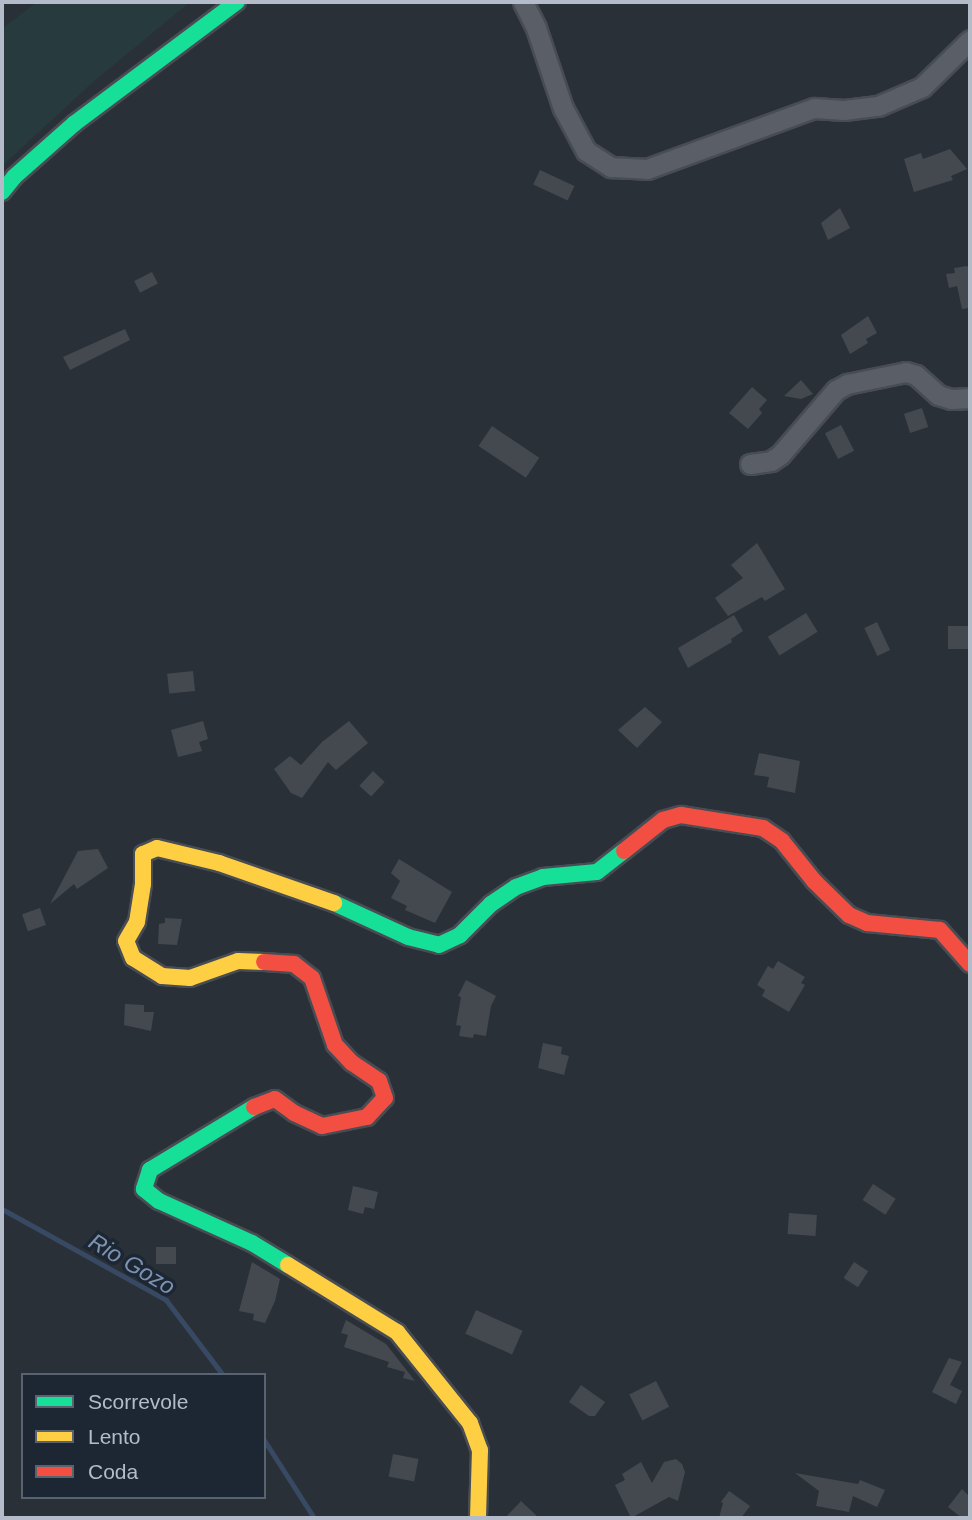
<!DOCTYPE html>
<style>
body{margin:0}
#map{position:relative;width:972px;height:1520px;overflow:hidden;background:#2a3038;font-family:Arial,sans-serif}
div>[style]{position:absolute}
.green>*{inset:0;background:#273a3e}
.stream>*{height:5px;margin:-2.5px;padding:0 2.5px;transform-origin:2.5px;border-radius:2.5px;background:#384963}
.building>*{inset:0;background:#444950;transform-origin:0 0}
.roads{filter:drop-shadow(2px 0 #484c53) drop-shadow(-2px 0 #484c53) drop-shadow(0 2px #484c53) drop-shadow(0 -2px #484c53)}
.street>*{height:19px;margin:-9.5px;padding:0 9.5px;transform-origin:9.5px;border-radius:9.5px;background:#5a5e66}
.fast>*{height:16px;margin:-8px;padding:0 8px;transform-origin:8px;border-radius:8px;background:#16e098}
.slow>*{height:16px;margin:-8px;padding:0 8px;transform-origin:8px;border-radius:8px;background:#ffcf43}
.jam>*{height:16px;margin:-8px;padding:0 8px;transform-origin:8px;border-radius:8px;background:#f24e42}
span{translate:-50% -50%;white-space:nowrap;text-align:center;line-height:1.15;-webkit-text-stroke:7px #1d2633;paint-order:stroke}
.water-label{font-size:23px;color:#7c92b1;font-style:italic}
.frame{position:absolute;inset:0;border:4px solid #b4bcc9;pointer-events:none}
.legend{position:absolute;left:21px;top:1373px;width:245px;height:126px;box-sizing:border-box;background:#1d2633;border:2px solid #59626f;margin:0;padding:9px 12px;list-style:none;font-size:21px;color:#b4bcc9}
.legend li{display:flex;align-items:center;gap:14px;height:35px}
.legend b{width:35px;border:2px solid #59626f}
</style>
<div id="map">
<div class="green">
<i style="clip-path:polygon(37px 2px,190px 2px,93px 82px,2px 166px,2px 29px)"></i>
</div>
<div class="stream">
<i style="left:2px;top:1209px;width:188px;rotate:29deg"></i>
<i style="left:166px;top:1300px;width:94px;rotate:52.8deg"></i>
<i style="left:264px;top:1440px;width:93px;rotate:57.3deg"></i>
</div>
<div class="building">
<i style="clip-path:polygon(950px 149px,967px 169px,951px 176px,953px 180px,914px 192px,904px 159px,921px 153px,923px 159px)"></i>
<i style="left:540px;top:170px;width:38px;height:16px;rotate:25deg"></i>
<i style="clip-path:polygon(840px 208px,850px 228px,828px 240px,821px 223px)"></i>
<i style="clip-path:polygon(967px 266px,970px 270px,970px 308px,962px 309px,957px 286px,949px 288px,946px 274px,955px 273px,954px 268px)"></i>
<i style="left:152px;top:272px;width:13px;height:20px;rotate:63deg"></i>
<i style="clip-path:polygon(868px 316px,877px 333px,866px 339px,868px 343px,850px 354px,841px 335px)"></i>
<i style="clip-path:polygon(125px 329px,130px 340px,70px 370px,63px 357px)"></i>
<i style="clip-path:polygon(801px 380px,813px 394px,801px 399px,784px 396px)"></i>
<i style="clip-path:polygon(752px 387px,767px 400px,759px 409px,762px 413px,748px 429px,729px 413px)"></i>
<i style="left:922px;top:408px;width:20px;height:19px;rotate:72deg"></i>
<i style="left:841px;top:425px;width:29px;height:18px;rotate:63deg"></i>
<i style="left:492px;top:426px;width:57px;height:24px;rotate:34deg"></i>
<i style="clip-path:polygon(757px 543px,785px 589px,765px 601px,762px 597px,728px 616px,715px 598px,743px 578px,731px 565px)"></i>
<i style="left:806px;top:613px;width:22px;height:45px;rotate:58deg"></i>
<i style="clip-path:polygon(734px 615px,743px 631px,731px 639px,732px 642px,688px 668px,678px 648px)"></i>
<i style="left:877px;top:622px;width:31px;height:14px;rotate:65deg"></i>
<i style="left:948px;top:626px;width:22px;height:23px"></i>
<i style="left:193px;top:671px;width:20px;height:26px;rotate:84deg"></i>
<i style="clip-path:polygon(645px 707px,662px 722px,637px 748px,618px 730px)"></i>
<i style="clip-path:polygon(203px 721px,208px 739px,199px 742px,202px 751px,178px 757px,171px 730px)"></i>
<i style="clip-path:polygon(349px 721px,368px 743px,336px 770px,328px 762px,302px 798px,291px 793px,274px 769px,290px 756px,301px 765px,322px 742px)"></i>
<i style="clip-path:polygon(759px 753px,800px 761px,795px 793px,767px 787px,769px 777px,754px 775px)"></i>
<i style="left:373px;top:771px;width:16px;height:20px;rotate:43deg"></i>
<i style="clip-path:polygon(98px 849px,108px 868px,77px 889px,74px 884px,50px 904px,78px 851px)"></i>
<i style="clip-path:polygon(399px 859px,452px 892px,435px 923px,405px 910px,407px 906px,391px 898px,400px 881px,391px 873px)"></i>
<i style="left:40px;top:908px;width:18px;height:19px;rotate:71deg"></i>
<i style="clip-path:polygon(165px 918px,182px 919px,177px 945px,158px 944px,159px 924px,165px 923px)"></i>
<i style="clip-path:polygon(778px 961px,805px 977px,801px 983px,805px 985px,789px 1012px,762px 996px,765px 990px,757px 985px,768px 966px,773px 969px)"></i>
<i style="clip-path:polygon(466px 980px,496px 996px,491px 1006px,486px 1036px,474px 1034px,473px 1038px,459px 1036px,461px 1026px,456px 1025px,461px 997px,458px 996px)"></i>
<i style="clip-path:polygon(125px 1004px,144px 1005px,144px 1012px,154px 1012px,151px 1031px,124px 1025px)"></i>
<i style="clip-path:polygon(543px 1043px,562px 1047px,561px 1054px,569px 1056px,564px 1075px,538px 1068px)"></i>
<i style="left:873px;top:1184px;width:27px;height:19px;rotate:33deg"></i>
<i style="clip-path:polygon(353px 1186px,378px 1192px,374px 1209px,365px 1207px,363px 1214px,348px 1210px)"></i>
<i style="left:789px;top:1213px;width:28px;height:21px;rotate:4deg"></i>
<i style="left:156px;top:1247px;width:20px;height:17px"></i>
<i style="clip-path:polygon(252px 1262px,280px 1279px,275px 1301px,265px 1323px,253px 1320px,254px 1314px,239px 1311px)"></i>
<i style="left:854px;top:1262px;width:17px;height:19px;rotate:33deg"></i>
<i style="left:476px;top:1310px;width:51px;height:26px;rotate:24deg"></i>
<i style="clip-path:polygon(346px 1320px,386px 1344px,415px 1381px,403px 1378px,405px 1372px,387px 1367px,389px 1362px,344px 1347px,348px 1335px,341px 1333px)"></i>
<i style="clip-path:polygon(949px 1358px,962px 1362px,950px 1385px,962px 1391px,956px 1404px,932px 1392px)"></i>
<i style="left:656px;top:1381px;width:29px;height:30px;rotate:63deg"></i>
<i style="clip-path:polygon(581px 1385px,605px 1402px,595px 1416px,589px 1416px,569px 1402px)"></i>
<i style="left:393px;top:1454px;width:26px;height:23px;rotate:11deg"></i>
<i style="clip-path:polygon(676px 1459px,682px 1464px,685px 1472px,678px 1501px,669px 1497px,631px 1518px,615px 1485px,625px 1480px,622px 1474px,641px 1462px,652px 1483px,664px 1462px)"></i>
<i style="clip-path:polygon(795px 1473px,858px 1484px,860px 1480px,885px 1490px,877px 1507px,853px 1496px,849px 1512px,816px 1506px,819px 1491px)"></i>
<i style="clip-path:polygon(962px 1489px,970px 1497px,970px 1518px,962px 1518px,948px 1507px)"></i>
<i style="clip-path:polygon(729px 1491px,750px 1506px,741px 1518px,719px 1518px,723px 1503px,721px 1502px)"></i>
<i style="clip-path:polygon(521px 1501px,539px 1518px,505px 1518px)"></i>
</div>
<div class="roads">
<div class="street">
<i style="left:523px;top:2px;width:29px;rotate:63deg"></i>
<i style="left:536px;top:28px;width:84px;rotate:71.4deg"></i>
<i style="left:563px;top:108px;width:49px;rotate:61.9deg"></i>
<i style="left:586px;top:151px;width:30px;rotate:33deg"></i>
<i style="left:611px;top:167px;width:36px;rotate:3deg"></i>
<i style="left:647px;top:169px;width:178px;rotate:-20.1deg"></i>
<i style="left:814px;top:108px;width:30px;rotate:4deg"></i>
<i style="left:844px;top:110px;width:34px;rotate:-7deg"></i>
<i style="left:878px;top:106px;width:48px;rotate:-23.4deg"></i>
<i style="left:922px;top:87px;width:67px;rotate:-44.4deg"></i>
<i style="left:750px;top:464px;width:21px;rotate:-8deg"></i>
<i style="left:771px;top:461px;width:11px;rotate:-34deg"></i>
<i style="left:780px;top:455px;width:86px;rotate:-49.3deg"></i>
<i style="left:836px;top:390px;width:13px;rotate:-29deg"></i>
<i style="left:847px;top:384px;width:60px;rotate:-11.5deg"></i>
<i style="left:906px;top:372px;width:10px;rotate:17deg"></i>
<i style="left:916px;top:375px;width:30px;rotate:42deg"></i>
<i style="left:938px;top:395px;width:14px;rotate:17deg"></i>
<i style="left:951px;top:399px;width:19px;rotate:-3deg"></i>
</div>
<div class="fast">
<i style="left:2px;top:192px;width:19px;rotate:-51deg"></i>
<i style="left:14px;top:177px;width:81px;rotate:-41.5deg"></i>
<i style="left:75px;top:123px;width:202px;rotate:-36.8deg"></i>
<i style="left:334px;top:903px;width:81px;rotate:24.7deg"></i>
<i style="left:408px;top:937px;width:32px;rotate:14deg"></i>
<i style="left:439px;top:945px;width:23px;rotate:-25deg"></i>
<i style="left:460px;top:935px;width:44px;rotate:-45deg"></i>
<i style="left:491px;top:904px;width:30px;rotate:-34deg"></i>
<i style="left:516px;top:887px;width:29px;rotate:-20deg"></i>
<i style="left:543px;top:877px;width:54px;rotate:-5.3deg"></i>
<i style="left:597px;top:872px;width:34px;rotate:-38deg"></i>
<i style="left:254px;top:1107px;width:122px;rotate:148.8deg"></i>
<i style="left:150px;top:1170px;width:20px;rotate:108deg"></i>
<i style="left:144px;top:1189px;width:19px;rotate:39deg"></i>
<i style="left:159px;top:1201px;width:102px;rotate:24.3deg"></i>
<i style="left:252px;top:1243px;width:42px;rotate:31.4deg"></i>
</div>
<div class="slow">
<i style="left:264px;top:962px;width:26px;rotate:-178deg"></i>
<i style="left:238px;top:961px;width:51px;rotate:160.5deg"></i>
<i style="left:190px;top:978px;width:28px;rotate:-176deg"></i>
<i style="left:162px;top:976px;width:34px;rotate:-148deg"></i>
<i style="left:133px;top:958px;width:18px;rotate:-112deg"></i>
<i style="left:126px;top:941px;width:22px;rotate:-60deg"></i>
<i style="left:137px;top:922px;width:38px;rotate:-81deg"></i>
<i style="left:143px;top:884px;width:30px;rotate:-90deg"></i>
<i style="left:143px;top:854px;width:15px;rotate:-23deg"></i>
<i style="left:157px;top:848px;width:64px;rotate:13.6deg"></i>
<i style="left:219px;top:863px;width:122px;rotate:19.2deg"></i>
<i style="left:288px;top:1265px;width:128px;rotate:31.6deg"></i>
<i style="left:397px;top:1332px;width:117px;rotate:51.3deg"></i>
<i style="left:470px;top:1423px;width:29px;rotate:70deg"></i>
<i style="left:480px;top:1450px;width:68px;rotate:91.7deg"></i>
</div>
<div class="jam">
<i style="left:624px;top:851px;width:50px;rotate:-38.5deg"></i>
<i style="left:663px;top:820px;width:19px;rotate:-16deg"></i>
<i style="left:681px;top:815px;width:83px;rotate:9deg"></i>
<i style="left:763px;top:828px;width:23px;rotate:34deg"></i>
<i style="left:782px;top:841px;width:51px;rotate:51.3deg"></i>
<i style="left:814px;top:881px;width:49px;rotate:44.2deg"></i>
<i style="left:849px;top:915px;width:20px;rotate:24deg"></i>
<i style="left:867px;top:923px;width:73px;rotate:5.5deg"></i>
<i style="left:940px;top:930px;width:45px;rotate:48.6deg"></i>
<i style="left:254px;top:1107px;width:22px;rotate:-21deg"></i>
<i style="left:275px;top:1099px;width:24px;rotate:36deg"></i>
<i style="left:294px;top:1113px;width:31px;rotate:25deg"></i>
<i style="left:322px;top:1126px;width:46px;rotate:-11.3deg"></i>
<i style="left:367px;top:1117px;width:26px;rotate:-47deg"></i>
<i style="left:385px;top:1098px;width:18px;rotate:-109deg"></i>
<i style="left:379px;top:1081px;width:32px;rotate:-146deg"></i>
<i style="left:352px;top:1063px;width:25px;rotate:-133deg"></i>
<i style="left:335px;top:1045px;width:71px;rotate:-108.9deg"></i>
<i style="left:312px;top:978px;width:23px;rotate:-142deg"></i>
<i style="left:294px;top:964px;width:30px;rotate:-176deg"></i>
</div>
</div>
<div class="water-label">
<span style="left:132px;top:1264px;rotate:31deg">Rio Gozo</span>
</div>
<div class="frame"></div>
<ul class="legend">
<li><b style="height:9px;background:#16e098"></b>Scorrevole</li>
<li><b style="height:9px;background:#ffcf43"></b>Lento</li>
<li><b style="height:9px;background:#f24e42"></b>Coda</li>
</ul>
</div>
